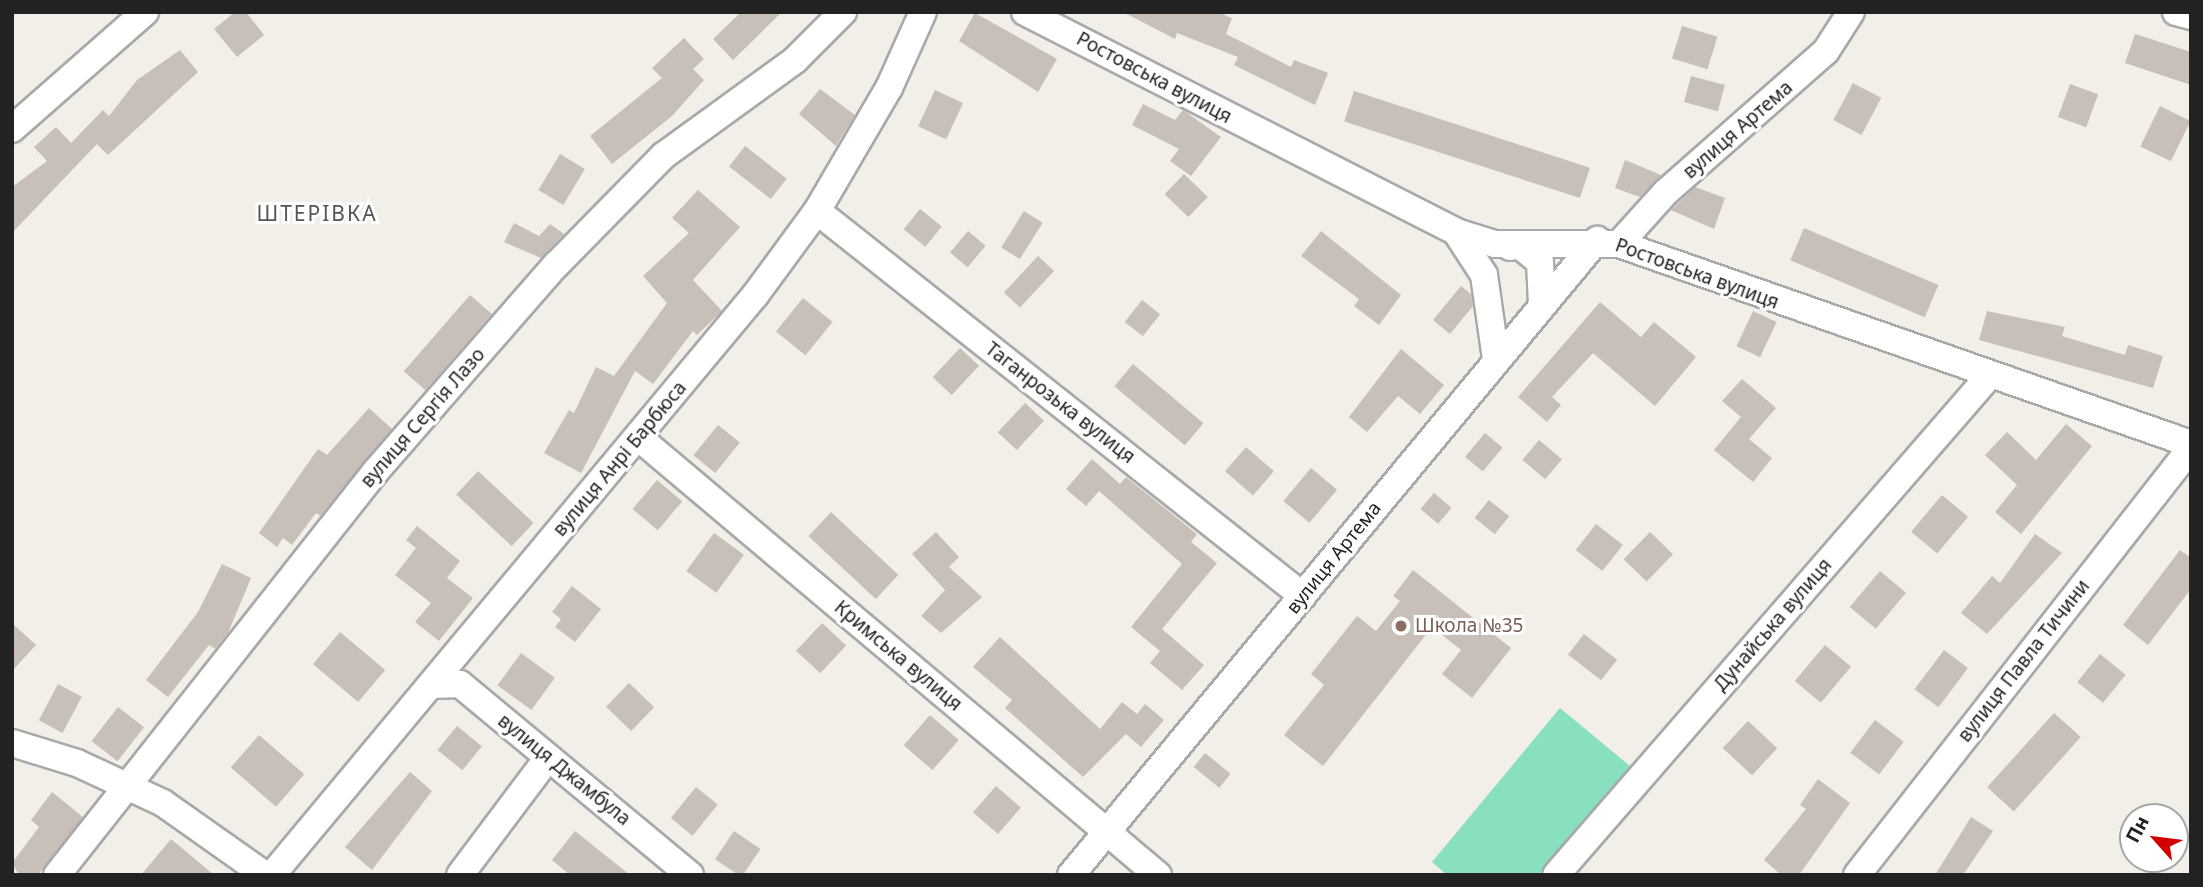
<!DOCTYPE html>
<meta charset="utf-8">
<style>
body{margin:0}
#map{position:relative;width:2203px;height:887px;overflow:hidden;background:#f2efe9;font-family:"Noto Sans",sans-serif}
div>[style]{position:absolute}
.pitch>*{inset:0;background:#88e0be}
.building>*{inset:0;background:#c7bfb8;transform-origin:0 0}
.roads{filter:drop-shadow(2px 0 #a9a9a9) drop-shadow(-2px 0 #a9a9a9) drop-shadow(0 2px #a9a9a9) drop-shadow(0 -2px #a9a9a9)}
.minor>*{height:26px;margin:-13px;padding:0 13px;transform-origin:13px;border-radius:13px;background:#fff}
.dots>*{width:19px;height:19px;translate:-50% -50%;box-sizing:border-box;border:4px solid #fff;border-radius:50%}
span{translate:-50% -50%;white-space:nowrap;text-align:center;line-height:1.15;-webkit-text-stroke:6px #fff;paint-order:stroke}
.street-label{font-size:19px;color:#222}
.education-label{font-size:19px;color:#785e54}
.left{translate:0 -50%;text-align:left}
.neighbourhood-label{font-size:21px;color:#555;letter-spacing:2px}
.frame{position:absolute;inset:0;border:14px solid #222;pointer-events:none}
.north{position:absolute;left:2119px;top:803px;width:70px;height:70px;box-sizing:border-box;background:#fff;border:2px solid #a7a7a7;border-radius:50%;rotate:298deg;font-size:19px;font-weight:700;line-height:28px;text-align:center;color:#222}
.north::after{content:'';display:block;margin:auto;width:24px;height:32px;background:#d40000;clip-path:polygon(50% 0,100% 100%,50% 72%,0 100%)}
</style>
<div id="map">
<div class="pitch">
<i style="clip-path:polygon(1560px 708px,1630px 766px,1538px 875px,1447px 875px,1432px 862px)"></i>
</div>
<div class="building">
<i style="clip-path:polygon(235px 12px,246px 12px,264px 35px,237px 57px,214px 29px)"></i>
<i style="clip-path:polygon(741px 12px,782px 12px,733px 60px,713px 39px)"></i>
<i style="clip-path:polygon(1123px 12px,1217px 12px,1232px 18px,1226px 34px,1291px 67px,1294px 60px,1328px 73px,1315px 105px,1234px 65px,1238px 57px,1177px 33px,1175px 39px)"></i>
<i style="clip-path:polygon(975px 13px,1057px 59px,1038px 92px,959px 41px)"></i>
<i style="left:1682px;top:26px;width:37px;height:34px;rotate:17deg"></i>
<i style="clip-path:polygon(2135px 34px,2191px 52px,2191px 85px,2125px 63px)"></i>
<i style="clip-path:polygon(684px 38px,704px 59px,693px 69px,704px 80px,672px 116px,612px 164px,590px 136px,662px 78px,652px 68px)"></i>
<i style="clip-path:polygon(180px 50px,198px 72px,108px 155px,97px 144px,12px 233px,12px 187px,47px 161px,34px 147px,56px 127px,71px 143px,103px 110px,109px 116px,137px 80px)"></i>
<i style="left:1691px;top:76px;width:35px;height:27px;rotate:15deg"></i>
<i style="left:1853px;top:83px;width:32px;height:42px;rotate:28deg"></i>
<i style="left:2070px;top:84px;width:30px;height:35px;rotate:20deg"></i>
<i style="clip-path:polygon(820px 89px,855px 115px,836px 146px,799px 114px)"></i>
<i style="left:935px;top:90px;width:31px;height:40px;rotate:25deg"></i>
<i style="left:1354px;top:91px;width:248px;height:32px;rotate:18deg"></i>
<i style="clip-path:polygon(1143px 104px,1175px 120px,1183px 110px,1221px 137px,1191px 176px,1170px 161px,1179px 149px,1132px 125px)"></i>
<i style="left:2160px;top:106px;width:34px;height:45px;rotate:26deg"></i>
<i style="left:745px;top:146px;width:53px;height:26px;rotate:38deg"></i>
<i style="left:560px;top:154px;width:29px;height:42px;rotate:31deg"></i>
<i style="clip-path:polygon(1625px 160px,1661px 175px,1640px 197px,1615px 188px)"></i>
<i style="left:1184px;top:174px;width:33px;height:28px;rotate:44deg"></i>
<i style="clip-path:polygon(1695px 187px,1725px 198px,1714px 229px,1671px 210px)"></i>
<i style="clip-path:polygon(698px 190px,740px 227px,693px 280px,722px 311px,697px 335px,693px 331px,653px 384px,635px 371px,581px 473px,544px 453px,569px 410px,574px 413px,596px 367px,614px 376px,667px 303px,643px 276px,689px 233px,672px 218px)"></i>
<i style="left:920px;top:209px;width:28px;height:26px;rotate:39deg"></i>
<i style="left:1024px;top:211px;width:22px;height:43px;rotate:32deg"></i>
<i style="clip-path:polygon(514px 223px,539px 236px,550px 224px,564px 234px,541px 258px,504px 242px)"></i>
<i style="left:1804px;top:228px;width:146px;height:35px;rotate:23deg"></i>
<i style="left:968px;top:231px;width:23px;height:28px;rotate:40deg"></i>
<i style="clip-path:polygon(1321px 231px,1401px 295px,1379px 325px,1354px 306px,1359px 299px,1301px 256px)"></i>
<i style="left:1038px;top:256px;width:22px;height:50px;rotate:43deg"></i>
<i style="clip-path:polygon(1461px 286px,1471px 294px,1473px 306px,1450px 334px,1433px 320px)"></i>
<i style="left:470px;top:295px;width:29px;height:101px;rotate:41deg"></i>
<i style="left:803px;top:298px;width:38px;height:43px;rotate:39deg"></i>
<i style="left:1142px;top:300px;width:23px;height:28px;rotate:38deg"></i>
<i style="clip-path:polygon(1600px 302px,1641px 337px,1654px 322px,1696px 357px,1655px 406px,1593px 353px,1552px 397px,1561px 405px,1547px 422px,1518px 397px)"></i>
<i style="left:1753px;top:311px;width:26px;height:39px;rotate:25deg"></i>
<i style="clip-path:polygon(1987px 311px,2065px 327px,2062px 336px,2125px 355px,2128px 345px,2163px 356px,2153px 388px,1979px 340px)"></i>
<i style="left:960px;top:348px;width:26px;height:40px;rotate:43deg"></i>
<i style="clip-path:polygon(1401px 349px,1444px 385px,1420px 414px,1398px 396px,1367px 432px,1349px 417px)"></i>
<i style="left:1133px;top:364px;width:92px;height:29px;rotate:40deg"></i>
<i style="clip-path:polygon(1742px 379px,1776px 408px,1749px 439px,1772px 458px,1753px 482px,1714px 450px,1741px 417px,1722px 401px)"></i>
<i style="left:1025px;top:403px;width:26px;height:40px;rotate:43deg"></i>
<i style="clip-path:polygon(369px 408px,392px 429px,320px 516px,316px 513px,292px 545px,283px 538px,277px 547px,259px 533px,318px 449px,327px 455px)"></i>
<i style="clip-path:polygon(2066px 424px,2092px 446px,2021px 534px,1995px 512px,2017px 485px,1985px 455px,2007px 432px,2036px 460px)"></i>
<i style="left:718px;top:425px;width:28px;height:39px;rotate:39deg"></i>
<i style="left:1485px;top:433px;width:23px;height:31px;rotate:40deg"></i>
<i style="left:1539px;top:440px;width:30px;height:26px;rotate:40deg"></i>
<i style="left:1246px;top:447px;width:37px;height:32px;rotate:41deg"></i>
<i style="clip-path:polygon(1092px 459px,1120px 484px,1126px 477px,1197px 534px,1191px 542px,1217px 563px,1162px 629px,1204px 665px,1182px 690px,1150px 663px,1160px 651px,1131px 627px,1182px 564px,1099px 491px,1086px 506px,1066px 489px)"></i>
<i style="left:1311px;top:468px;width:34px;height:43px;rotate:40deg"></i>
<i style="left:478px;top:471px;width:76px;height:32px;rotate:43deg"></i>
<i style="left:657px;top:480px;width:33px;height:38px;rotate:40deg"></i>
<i style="left:1434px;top:493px;width:23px;height:21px;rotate:40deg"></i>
<i style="left:1942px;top:495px;width:34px;height:48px;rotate:40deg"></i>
<i style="left:1489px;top:500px;width:26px;height:23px;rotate:39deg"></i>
<i style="left:831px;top:512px;width:92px;height:33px;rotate:43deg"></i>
<i style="left:1596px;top:524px;width:34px;height:33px;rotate:38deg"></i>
<i style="clip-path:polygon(417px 526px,460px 561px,447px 578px,473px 598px,439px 641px,415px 622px,431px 603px,395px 575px,416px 548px,406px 540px)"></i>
<i style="clip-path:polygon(936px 532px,959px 557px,949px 567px,982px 597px,941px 633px,921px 616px,945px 590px,912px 554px)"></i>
<i style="left:1650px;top:532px;width:32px;height:38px;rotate:44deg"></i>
<i style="left:714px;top:533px;width:37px;height:47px;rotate:36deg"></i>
<i style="clip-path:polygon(2035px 534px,2062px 553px,1987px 634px,1961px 613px,1992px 576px,2000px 583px)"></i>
<i style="clip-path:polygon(2180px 550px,2191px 558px,2191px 589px,2148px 645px,2123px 625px)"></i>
<i style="clip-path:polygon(222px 564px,251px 578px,228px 633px,215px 649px,209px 645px,168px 697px,146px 680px,198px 612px)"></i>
<i style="clip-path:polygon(1413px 570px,1511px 648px,1472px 698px,1442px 674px,1461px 650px,1432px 627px,1323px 766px,1284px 735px,1324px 685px,1311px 674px,1357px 616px,1376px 631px,1400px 601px,1393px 596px)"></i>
<i style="left:1880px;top:571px;width:34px;height:47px;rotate:40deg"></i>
<i style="clip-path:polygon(572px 586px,601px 609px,575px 642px,555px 627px,561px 619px,552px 612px)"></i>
<i style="clip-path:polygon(12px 623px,36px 645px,12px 671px)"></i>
<i style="left:822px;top:623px;width:33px;height:38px;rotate:43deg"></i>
<i style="left:340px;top:632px;width:59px;height:42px;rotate:40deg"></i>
<i style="left:1584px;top:634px;width:42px;height:26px;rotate:38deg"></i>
<i style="clip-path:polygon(1000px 637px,1100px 729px,1122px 702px,1137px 714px,1145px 704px,1164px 720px,1141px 747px,1126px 734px,1083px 777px,1005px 708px,1012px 700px,973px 667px)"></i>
<i style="left:1825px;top:645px;width:34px;height:47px;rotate:40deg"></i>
<i style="left:1944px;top:650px;width:30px;height:49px;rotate:37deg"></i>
<i style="left:521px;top:653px;width:42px;height:40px;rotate:36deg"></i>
<i style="left:2100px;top:654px;width:33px;height:36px;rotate:39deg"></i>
<i style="left:629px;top:683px;width:35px;height:33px;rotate:44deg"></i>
<i style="left:58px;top:684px;width:27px;height:41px;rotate:28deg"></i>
<i style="left:118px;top:707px;width:33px;height:43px;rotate:38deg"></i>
<i style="left:2054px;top:713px;width:36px;height:100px;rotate:42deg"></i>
<i style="left:930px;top:715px;width:38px;height:40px;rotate:41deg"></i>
<i style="left:1875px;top:720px;width:36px;height:41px;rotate:37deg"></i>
<i style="left:1748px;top:721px;width:40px;height:37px;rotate:43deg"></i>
<i style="left:457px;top:726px;width:32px;height:31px;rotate:39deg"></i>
<i style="left:259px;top:735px;width:60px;height:43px;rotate:41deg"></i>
<i style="left:1205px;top:753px;width:33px;height:18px;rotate:39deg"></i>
<i style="clip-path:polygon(410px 772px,432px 791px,372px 870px,345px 847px)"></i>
<i style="clip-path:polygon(1818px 779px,1850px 803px,1799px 875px,1781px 875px,1764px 860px,1806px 809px,1800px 805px)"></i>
<i style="left:996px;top:786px;width:33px;height:35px;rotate:41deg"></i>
<i style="left:696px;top:787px;width:28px;height:40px;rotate:39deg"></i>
<i style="clip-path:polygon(52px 792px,83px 817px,38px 875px,19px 875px,12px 863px,39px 827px,31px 820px)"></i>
<i style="clip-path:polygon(1971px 817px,1993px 831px,1963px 875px,1935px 875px)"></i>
<i style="clip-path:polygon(575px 831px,630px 875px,570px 875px,552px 860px)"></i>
<i style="left:734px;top:831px;width:32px;height:34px;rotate:34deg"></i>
<i style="clip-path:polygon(171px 839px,214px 875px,141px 875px)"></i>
</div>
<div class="roads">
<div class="minor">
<i style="left:1025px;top:12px;width:484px;rotate:27deg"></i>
<i style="left:1456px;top:232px;width:41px;rotate:17.1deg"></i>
<i style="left:1495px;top:244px;width:124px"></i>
<i style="left:1619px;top:244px;width:606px;rotate:19.27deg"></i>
<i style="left:2176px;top:12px;width:16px;rotate:15deg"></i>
<i style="left:12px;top:129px;width:177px;rotate:-41.3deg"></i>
<i style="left:817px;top:211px;width:620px;rotate:38.39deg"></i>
<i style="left:1456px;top:232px;width:51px;rotate:56.9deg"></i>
<i style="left:1484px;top:275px;width:85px;rotate:81.9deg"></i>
<i style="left:1619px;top:244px;width:70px;rotate:-47.9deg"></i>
<i style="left:1666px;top:192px;width:213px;rotate:-41.4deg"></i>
<i style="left:1826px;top:51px;width:46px;rotate:-57.3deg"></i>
<i style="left:1510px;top:247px;width:9px;rotate:-13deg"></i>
<i style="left:1519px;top:245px;width:27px;rotate:39deg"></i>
<i style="left:1540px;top:262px;width:43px;rotate:87.3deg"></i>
<i style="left:638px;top:437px;width:680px;rotate:40.11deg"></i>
<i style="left:432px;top:685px;width:28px;rotate:-2deg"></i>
<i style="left:460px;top:684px;width:299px;rotate:39.7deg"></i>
<i style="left:12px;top:743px;width:68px;rotate:17.1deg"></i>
<i style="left:77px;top:763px;width:95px;rotate:24.9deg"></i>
<i style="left:163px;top:803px;width:125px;rotate:35.2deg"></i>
<i style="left:57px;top:875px;width:515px;rotate:-51.71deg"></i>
<i style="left:376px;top:471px;width:274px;rotate:-48.9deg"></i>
<i style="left:556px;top:265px;width:153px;rotate:-45.5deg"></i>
<i style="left:663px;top:156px;width:163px;rotate:-36deg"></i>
<i style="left:795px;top:60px;width:68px;rotate:-45deg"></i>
<i style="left:272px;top:875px;width:756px;rotate:-50.2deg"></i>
<i style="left:756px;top:294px;width:103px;rotate:-53.7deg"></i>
<i style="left:817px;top:211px;width:143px;rotate:-59.7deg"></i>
<i style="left:889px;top:88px;width:83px;rotate:-65.9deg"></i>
<i style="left:460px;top:875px;width:145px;rotate:-53.1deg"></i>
<i style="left:1071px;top:875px;width:825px;rotate:-50.36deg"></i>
<i style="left:1556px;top:875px;width:662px;rotate:-49.04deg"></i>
<i style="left:1857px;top:875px;width:542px;rotate:-51.97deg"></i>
</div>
</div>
<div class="dots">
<i style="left:1401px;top:626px;background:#8d6e63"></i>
</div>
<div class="street-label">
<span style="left:1154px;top:78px;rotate:28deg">Ростовська вулиця</span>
<span style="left:1738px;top:130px;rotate:-41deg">вулиця Артема</span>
<span style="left:1697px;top:274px;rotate:20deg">Ростовська вулиця</span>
<span style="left:1060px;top:403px;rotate:38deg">Таганрозька вулиця</span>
<span style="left:423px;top:418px;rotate:-49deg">вулиця Сергія Лазо</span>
<span style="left:620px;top:459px;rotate:-50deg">вулиця Анрі Барбюса</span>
<span style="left:1334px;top:558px;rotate:-51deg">вулиця Артема</span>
<span style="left:1773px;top:625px;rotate:-49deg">Дунайська вулиця</span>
<span style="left:898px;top:656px;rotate:40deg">Кримська вулиця</span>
<span style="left:2024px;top:661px;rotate:-52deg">вулиця Павла Тичини</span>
<span style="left:564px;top:770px;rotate:39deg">вулиця Джамбула</span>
</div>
<div class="education-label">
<span class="left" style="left:1415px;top:626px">Школа №35</span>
</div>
<div class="neighbourhood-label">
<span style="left:317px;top:213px">ШТЕРIВКА</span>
</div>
<div class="frame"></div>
<div class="north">Пн</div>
</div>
